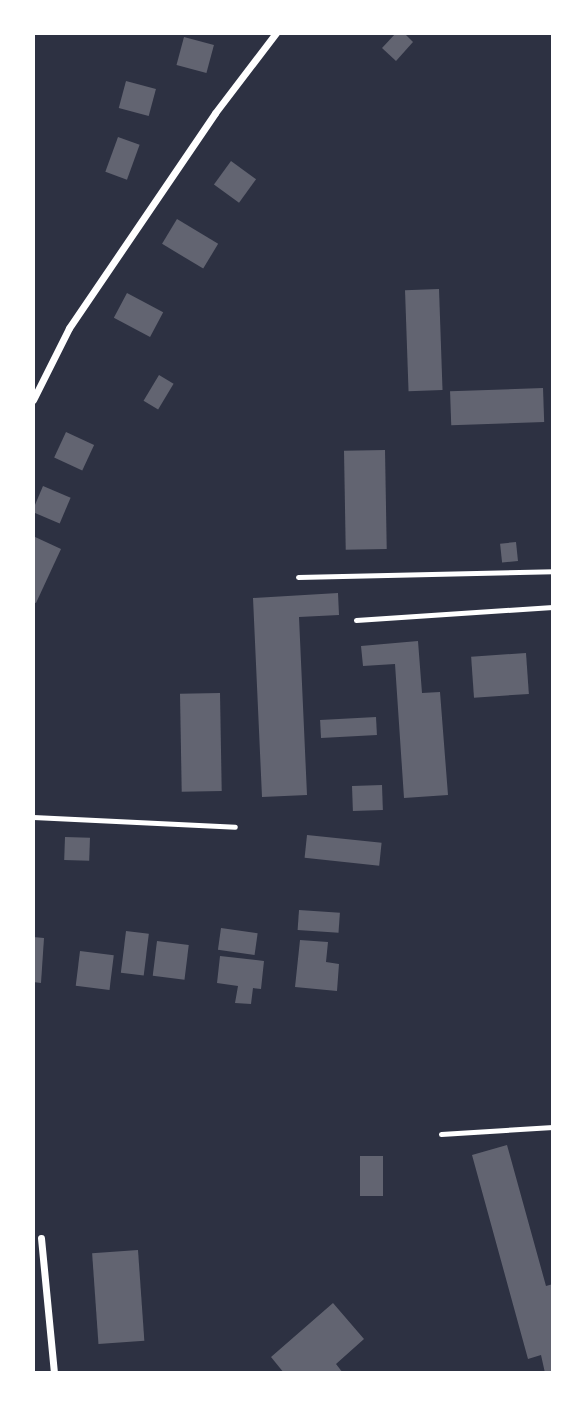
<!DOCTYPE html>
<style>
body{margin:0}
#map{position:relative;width:586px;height:1406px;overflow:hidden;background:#2d3142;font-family:"Roboto Condensed",sans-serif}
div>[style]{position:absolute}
.building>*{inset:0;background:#626471;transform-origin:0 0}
.service>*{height:5px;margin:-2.5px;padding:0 2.5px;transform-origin:2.5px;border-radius:2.5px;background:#fff}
.minor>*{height:7px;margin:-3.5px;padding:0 3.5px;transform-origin:3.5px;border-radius:3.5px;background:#fff}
span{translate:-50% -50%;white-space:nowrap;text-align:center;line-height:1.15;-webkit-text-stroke:6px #fff;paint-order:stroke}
.frame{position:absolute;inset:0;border:35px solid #fff;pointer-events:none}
</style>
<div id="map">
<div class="building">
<i style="clip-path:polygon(396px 33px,404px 33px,413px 42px,396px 61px,382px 48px)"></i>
<i style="left:184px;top:37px;width:31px;height:29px;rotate:15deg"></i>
<i style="left:126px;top:81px;width:31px;height:28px;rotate:15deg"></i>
<i style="left:118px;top:137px;width:23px;height:37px;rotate:20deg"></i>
<i style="left:231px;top:161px;width:31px;height:29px;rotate:36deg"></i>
<i style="left:177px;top:219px;width:48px;height:29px;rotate:31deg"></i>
<i style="left:439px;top:289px;width:101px;height:34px;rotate:88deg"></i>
<i style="left:127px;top:293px;width:41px;height:28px;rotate:28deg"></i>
<i style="left:159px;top:375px;width:17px;height:30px;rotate:31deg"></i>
<i style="left:543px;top:388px;width:34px;height:93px;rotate:88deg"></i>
<i style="left:66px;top:432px;width:31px;height:28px;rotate:25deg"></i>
<i style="left:385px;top:450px;width:99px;height:41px;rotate:89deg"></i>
<i style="left:43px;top:486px;width:30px;height:28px;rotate:23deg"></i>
<i style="clip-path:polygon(33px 536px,61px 549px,36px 603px,33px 602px)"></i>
<i style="left:516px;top:542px;width:19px;height:16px;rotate:84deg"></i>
<i style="clip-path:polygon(338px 593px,339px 615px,299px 617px,307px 795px,262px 797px,253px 598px)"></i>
<i style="clip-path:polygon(418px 641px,422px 693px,440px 692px,448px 795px,404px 798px,395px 664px,363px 666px,361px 646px)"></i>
<i style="left:526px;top:653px;width:41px;height:55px;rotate:86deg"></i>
<i style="left:220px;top:693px;width:98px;height:40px;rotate:89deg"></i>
<i style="left:376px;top:717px;width:18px;height:56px;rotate:87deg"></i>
<i style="left:382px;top:785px;width:25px;height:30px;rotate:88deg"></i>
<i style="left:307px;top:835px;width:75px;height:23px;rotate:6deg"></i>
<i style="left:65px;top:837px;width:25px;height:23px;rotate:2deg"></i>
<i style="left:299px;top:910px;width:41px;height:20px;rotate:4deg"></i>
<i style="left:221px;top:928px;width:37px;height:22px;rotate:8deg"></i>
<i style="left:126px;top:931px;width:23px;height:42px;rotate:7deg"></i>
<i style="clip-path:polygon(33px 937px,44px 938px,41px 983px,33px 982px)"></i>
<i style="clip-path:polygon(300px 940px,328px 942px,326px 962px,339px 964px,337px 991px,295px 987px)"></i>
<i style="left:157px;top:941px;width:32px;height:35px;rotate:7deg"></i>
<i style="left:80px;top:951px;width:34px;height:35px;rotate:7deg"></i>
<i style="clip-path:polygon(220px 956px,264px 961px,261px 989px,253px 988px,251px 1004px,235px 1003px,238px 986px,217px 983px)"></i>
<i style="clip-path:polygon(507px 1145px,546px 1286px,553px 1284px,553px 1373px,545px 1373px,541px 1355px,528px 1359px,472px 1155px)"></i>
<i style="left:360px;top:1156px;width:23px;height:40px"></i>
<i style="left:138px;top:1250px;width:91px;height:46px;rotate:86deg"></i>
<i style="clip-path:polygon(333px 1303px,364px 1339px,336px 1364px,343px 1373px,284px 1373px,271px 1357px)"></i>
</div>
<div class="service">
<i style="left:298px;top:577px;width:255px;rotate:-1.3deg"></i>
<i style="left:356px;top:620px;width:197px;rotate:-3.8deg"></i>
<i style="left:33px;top:817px;width:202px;rotate:2.8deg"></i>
<i style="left:441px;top:1134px;width:112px;rotate:-3.6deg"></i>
</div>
<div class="minor">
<i style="left:33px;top:400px;width:80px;rotate:-63.4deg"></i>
<i style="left:69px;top:328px;width:260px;rotate:-55.8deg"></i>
<i style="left:215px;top:113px;width:101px;rotate:-52.7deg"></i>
<i style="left:41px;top:1238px;width:136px;rotate:84.5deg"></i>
</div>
<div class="frame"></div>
</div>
